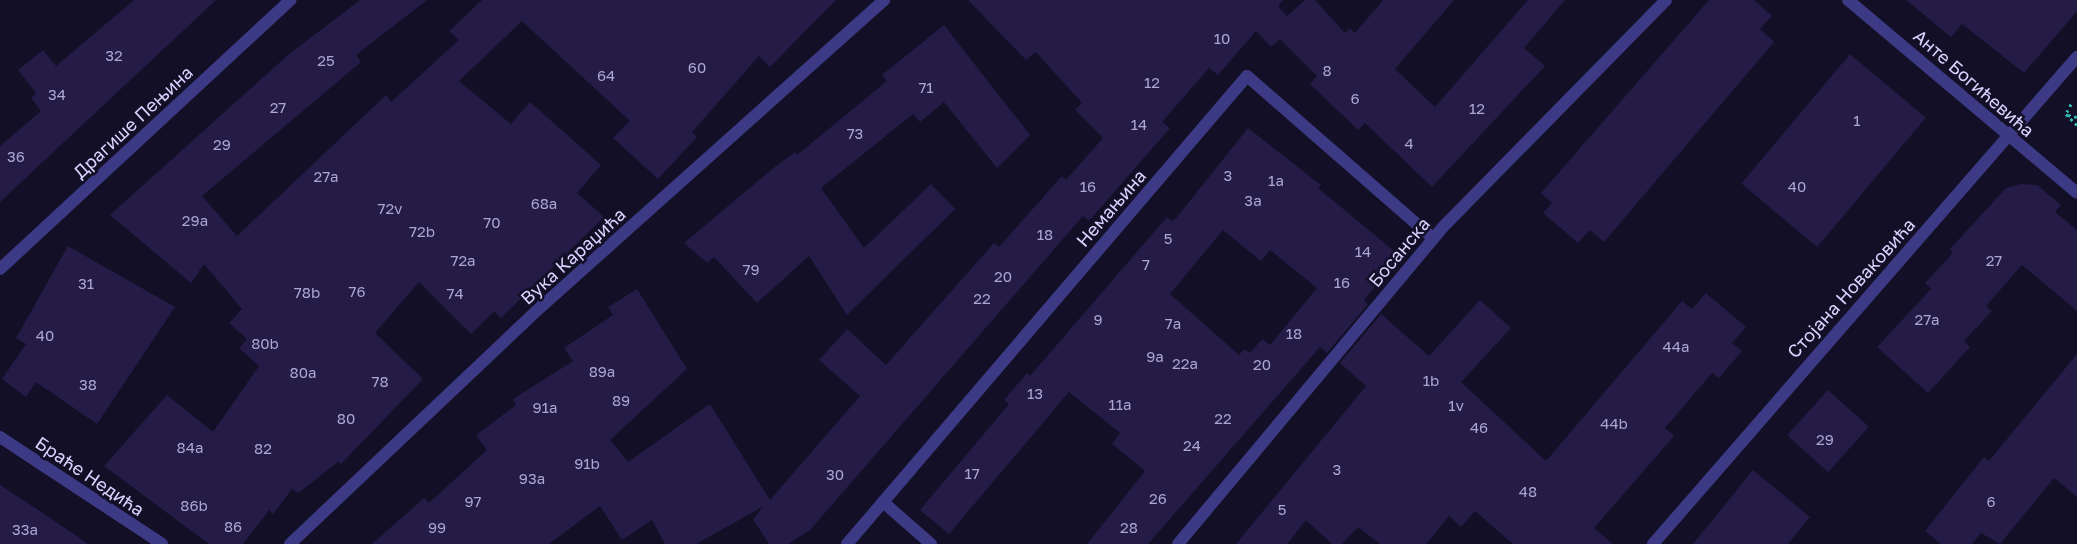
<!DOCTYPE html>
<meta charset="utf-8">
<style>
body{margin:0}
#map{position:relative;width:2077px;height:544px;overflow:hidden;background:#130f26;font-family:"Golos Text",sans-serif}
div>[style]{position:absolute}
.building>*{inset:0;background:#241b47;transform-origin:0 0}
.path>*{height:3px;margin-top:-1.5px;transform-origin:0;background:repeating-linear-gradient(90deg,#2fb8b0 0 2.5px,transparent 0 6.5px)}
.street>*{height:12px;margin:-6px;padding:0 6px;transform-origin:6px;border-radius:6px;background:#3d3a85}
span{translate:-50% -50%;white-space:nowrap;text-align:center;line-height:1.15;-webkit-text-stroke:5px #130f26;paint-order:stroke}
.number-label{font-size:15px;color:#aca6d1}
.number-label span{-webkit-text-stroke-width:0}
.street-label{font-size:18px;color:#d9d4ff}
</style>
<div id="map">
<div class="building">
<i style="clip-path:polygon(134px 0,216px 0,0 202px,0 146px,41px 111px,31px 98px,36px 93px,18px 70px,43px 50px,56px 66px)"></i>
<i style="clip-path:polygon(360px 0,427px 0,356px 55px,361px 62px,202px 196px,237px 236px,386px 95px,391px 102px,459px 40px,449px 31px,482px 0,836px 0,770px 67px,759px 56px,692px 132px,697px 137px,658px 179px,613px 138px,630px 121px,522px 21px,459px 81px,511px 124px,530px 102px,601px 165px,577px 193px,604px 217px,501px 318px,494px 311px,471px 334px,419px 282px,375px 333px,423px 379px,341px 464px,338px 462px,298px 493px,292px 489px,273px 514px,269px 510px,243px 544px,209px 544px,104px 466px,167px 395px,213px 432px,259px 366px,239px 348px,247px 339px,229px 323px,242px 309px,204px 264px,191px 283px,110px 215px,288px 55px)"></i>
<i style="clip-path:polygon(968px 0,1283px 0,1278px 6px,1287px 16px,1305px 0,1315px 0,1345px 33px,1350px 28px,1355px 33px,1383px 0,1454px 0,1395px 69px,1435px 107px,1528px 0,1565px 0,1524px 48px,1545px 66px,1432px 187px,1365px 123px,1358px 130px,1310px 84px,1317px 76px,1280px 39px,1271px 47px,1256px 31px,1218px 75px,1209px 68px,1162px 122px,1170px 128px,1089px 221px,1083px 216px,810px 530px,788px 544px,769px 544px,753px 519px,764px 506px,696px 544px,665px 544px,652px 520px,622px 540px,600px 506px,549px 544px,372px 544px,424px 498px,429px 503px,487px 450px,476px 435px,516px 405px,513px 399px,573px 361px,564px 348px,613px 315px,608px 307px,637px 289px,687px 369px,610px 440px,628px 462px,710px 404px,770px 500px,860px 396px,819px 360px,847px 329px,886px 365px,994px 243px,999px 247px,1062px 176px,1066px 180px,1103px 138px,1075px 110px,1082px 103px,1036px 52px,1026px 60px)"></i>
<i style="clip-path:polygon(1709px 0,1754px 0,1772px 16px,1760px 29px,1774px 42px,1604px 242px,1590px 230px,1578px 243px,1543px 213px,1552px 203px,1541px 193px)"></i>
<i style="clip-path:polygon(1906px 0,2077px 0,2077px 11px,2024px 73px,1962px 24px,1951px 37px)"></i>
<i style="clip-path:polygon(944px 25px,1030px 135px,997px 168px,944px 102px,920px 122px,913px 114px,821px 188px,864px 248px,931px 184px,955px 209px,847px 315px,809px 256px,757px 303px,714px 257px,707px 263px,684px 243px,776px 166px,795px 152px,797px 155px,887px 81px,882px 75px)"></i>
<i style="left:1850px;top:54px;width:99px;height:169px;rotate:40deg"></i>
<i style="clip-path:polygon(evenodd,1248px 128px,1321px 185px,1318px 188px,1400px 256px,1364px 300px,1368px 304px,1327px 353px,1320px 347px,1148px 544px,1087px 544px,1145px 471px,1112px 444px,1120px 433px,1069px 392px,949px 534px,920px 510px,1009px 404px,1004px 400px,1027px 373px,1030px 376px,1167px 217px,1172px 221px,1177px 217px,1248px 128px,1223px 230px,1261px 261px,1270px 250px,1317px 288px,1270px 345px,1262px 339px,1250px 353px,1244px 349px,1239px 355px,1170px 294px,1223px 230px)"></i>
<i style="clip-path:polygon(2021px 184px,2037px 185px,2061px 205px,2055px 212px,2077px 230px,2077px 311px,2022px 265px,1986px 306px,1992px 311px,1964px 341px,1970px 347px,1928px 393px,1877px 347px,1931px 289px,1925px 283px,1953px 253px,1950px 249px,2006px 188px)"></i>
<i style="clip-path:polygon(68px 246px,175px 307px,97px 424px,36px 382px,26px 397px,2px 379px,26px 344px,16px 338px)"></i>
<i style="clip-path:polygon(1706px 293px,1746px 327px,1732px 343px,1742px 351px,1719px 378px,1712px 373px,1665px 428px,1674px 436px,1594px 528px,1613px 544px,1513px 544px,1475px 511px,1461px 527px,1449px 516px,1426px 544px,1380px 544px,1358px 527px,1342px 544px,1332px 544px,1306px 520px,1287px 544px,1236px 544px,1366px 386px,1340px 363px,1381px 314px,1429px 356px,1480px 300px,1511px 328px,1461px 382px,1546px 461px,1682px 301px,1692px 309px)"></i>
<i style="clip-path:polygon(2077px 354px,2077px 497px,2054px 478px,2000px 544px,1981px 533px,1972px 544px,1941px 544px,1925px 531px,1984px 457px,1989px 461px)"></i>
<i style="left:1828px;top:390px;width:55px;height:61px;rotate:42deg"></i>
<i style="clip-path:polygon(1753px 470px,1810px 517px,1788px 544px,1693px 544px)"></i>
<i style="clip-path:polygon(0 485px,49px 517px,88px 544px,0 544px)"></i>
</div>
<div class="path">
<i style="left:2071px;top:104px;width:11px;rotate:117deg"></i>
<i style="left:2066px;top:114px;width:16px;rotate:45deg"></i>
<i style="left:2068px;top:115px;width:9px;rotate:13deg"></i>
</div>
<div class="street">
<i style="left:1848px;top:0;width:299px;rotate:40.1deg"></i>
<i style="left:0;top:269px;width:396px;rotate:-42.8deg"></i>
<i style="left:0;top:437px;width:194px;rotate:33.4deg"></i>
<i style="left:290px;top:544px;width:347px;rotate:-43.4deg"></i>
<i style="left:542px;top:306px;width:459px;rotate:-41.8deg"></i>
<i style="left:847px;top:544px;width:55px;rotate:-49.4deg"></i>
<i style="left:931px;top:544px;width:64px;rotate:-138.8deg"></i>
<i style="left:883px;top:502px;width:560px;rotate:-49.49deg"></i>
<i style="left:1247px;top:76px;width:247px;rotate:41.1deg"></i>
<i style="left:1178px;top:544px;width:413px;rotate:-50.1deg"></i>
<i style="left:1443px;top:227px;width:318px;rotate:-45.5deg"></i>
<i style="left:1653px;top:544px;width:646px;rotate:-48.96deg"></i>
</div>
<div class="number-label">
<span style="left:1222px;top:39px">10</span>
<span style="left:114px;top:56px">32</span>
<span style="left:326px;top:61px">25</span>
<span style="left:697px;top:68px">60</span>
<span style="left:1327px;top:71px">8</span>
<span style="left:606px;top:76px">64</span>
<span style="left:1152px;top:83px">12</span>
<span style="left:926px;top:88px">71</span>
<span style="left:57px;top:95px">34</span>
<span style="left:1355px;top:99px">6</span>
<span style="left:278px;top:108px">27</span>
<span style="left:1477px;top:109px">12</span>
<span style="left:1857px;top:121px">1</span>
<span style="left:1139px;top:125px">14</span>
<span style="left:855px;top:134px">73</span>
<span style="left:1409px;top:144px">4</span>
<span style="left:222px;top:145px">29</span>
<span style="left:16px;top:157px">36</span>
<span style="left:1228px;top:176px">3</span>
<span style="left:326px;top:177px">27a</span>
<span style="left:1276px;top:181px">1a</span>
<span style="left:1088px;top:187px">16</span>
<span style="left:1797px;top:187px">40</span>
<span style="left:1253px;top:201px">3a</span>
<span style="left:544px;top:204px">68a</span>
<span style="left:390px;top:209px">72v</span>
<span style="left:195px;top:221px">29a</span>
<span style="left:492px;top:223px">70</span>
<span style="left:422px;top:232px">72b</span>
<span style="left:1045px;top:235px">18</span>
<span style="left:1168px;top:239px">5</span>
<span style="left:1363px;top:252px">14</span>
<span style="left:463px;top:261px">72a</span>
<span style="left:1994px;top:261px">27</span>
<span style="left:1146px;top:265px">7</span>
<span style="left:751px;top:270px">79</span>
<span style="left:1003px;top:277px">20</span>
<span style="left:1342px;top:283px">16</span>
<span style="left:86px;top:284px">31</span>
<span style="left:357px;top:292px">76</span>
<span style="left:307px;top:293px">78b</span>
<span style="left:455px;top:294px">74</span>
<span style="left:982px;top:299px">22</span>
<span style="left:1098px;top:320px">9</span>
<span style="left:1927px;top:320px">27a</span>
<span style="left:1173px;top:324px">7a</span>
<span style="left:1294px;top:334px">18</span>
<span style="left:45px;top:336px">40</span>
<span style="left:265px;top:344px">80b</span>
<span style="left:1676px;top:347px">44a</span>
<span style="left:1155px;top:357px">9a</span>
<span style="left:1185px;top:364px">22a</span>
<span style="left:1262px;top:365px">20</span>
<span style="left:602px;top:372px">89a</span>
<span style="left:303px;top:373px">80a</span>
<span style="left:1431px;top:381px">1b</span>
<span style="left:380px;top:382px">78</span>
<span style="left:88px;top:385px">38</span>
<span style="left:1035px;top:394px">13</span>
<span style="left:621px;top:401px">89</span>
<span style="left:1120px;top:405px">11a</span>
<span style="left:1456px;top:406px">1v</span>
<span style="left:545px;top:408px">91a</span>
<span style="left:346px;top:419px">80</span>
<span style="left:1223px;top:419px">22</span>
<span style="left:1614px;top:424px">44b</span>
<span style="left:1479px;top:428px">46</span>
<span style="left:1825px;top:440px">29</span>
<span style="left:1192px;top:446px">24</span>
<span style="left:190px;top:448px">84a</span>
<span style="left:263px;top:449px">82</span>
<span style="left:587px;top:464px">91b</span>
<span style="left:1337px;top:470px">3</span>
<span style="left:972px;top:474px">17</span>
<span style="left:835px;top:475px">30</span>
<span style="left:532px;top:479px">93a</span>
<span style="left:1528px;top:492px">48</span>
<span style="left:1158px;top:499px">26</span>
<span style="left:473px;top:502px">97</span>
<span style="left:1991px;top:502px">6</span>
<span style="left:194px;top:506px">86b</span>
<span style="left:1282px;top:510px">5</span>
<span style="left:233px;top:527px">86</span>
<span style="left:437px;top:528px">99</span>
<span style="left:1129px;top:528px">28</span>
<span style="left:25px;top:530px">33a</span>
</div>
<div class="street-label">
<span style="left:1974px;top:83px;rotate:41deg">Анте Богићевића</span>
<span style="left:133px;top:122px;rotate:-43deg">Драгише Пењина</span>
<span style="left:1111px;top:208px;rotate:-49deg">Немањина</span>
<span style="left:1399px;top:252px;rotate:-50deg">Босанска</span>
<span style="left:573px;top:256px;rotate:-42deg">Вука Караџића</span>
<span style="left:1851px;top:288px;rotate:-48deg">Стојана Новаковића</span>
<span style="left:90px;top:476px;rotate:34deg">Браће Недића</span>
</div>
</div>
